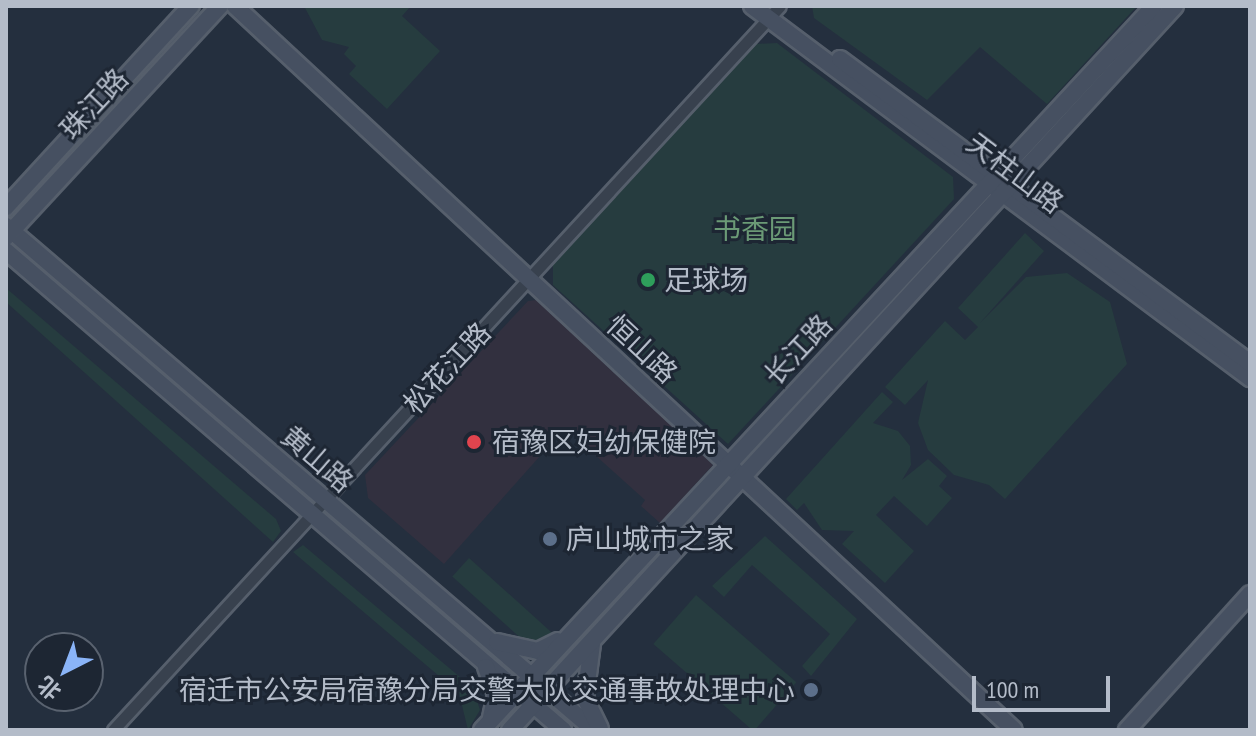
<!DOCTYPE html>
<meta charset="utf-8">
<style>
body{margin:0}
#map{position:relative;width:1256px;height:736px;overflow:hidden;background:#242f3e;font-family:"PT Sans Narrow","Noto Sans SC",sans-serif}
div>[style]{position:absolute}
.medical>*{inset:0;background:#32303f}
.green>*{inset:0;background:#263c3f;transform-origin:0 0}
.roads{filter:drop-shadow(2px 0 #565f6c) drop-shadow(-2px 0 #565f6c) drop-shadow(0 2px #565f6c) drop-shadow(0 -2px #565f6c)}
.street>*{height:11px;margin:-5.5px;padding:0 5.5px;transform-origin:5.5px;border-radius:5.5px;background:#38414e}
.secondary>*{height:16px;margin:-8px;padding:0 8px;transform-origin:8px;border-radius:8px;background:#465061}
.dots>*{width:22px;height:22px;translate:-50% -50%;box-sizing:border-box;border:4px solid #1d2633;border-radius:50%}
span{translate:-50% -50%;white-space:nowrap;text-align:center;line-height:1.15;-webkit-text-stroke:6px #1d2633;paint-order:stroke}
.street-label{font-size:28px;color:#b4bcc9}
.park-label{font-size:28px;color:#6b9a76}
.poi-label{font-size:28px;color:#b4bcc9}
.left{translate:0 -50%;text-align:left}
.right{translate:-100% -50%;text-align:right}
.frame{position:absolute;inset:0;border:8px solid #b4bcc9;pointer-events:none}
.north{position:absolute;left:24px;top:632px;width:80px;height:80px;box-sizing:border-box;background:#1d2633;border:2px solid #59626f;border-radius:50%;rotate:222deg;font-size:22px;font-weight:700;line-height:32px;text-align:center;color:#b4bcc9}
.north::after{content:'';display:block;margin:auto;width:28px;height:36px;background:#8ab4f8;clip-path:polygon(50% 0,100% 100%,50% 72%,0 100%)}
.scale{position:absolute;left:972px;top:676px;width:138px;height:36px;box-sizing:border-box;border:4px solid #b4bcc9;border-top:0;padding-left:10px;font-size:24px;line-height:28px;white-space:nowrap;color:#b4bcc9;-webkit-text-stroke:6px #1d2633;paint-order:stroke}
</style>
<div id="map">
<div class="medical">
<i style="clip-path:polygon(544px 299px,713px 465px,660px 523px,641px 506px,645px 500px,565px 428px,444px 564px,368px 498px,365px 475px,528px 301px)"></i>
</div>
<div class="green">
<i style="clip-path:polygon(304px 6px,411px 6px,402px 16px,440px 51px,387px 109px,349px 74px,356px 66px,344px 54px,349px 47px,322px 40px)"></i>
<i style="clip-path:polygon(812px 6px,1137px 6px,1047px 104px,980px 47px,927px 100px,814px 18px)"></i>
<i style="clip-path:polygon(777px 43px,953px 177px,954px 199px,728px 444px,553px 285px,553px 263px,755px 44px)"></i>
<i style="clip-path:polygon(1025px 233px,1044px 251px,980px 323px,1026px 277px,1067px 273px,1110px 302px,1127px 364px,1005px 499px,989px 485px,954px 475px,928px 450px,918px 423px,928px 380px,905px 405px,885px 387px,945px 321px,965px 340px,978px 327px,958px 308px)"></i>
<i style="clip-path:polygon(6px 288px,276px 519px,281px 531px,273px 542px,6px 302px)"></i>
<i style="clip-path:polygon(882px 392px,893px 402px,873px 423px,898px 431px,910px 446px,911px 465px,902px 480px,928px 459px,947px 476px,939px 486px,952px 498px,927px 526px,894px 496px,876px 515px,914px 551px,885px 583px,842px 544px,854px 531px,822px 530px,804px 503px,797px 510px,786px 499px)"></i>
<i style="clip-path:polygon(765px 536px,857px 619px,811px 676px,802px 666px,830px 634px,752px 565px,724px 597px,712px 586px)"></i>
<i style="clip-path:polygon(303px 545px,473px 688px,480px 710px,468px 730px,459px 693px,293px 552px)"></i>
<i style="left:469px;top:558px;width:115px;height:25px;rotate:42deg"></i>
<i style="left:696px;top:595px;width:133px;height:65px;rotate:41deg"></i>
</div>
<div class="roads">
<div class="street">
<i style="left:113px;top:730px;width:984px;rotate:-47.35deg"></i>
</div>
<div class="secondary">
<i style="left:235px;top:6px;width:1063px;rotate:42.9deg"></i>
<i style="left:752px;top:6px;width:622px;rotate:36.76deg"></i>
<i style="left:840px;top:59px;width:510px;rotate:36.56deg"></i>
<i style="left:6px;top:207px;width:273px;rotate:-47.4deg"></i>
<i style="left:6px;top:226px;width:774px;rotate:40.6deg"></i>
<i style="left:6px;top:237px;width:315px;rotate:-47.2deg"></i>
<i style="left:6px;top:251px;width:735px;rotate:40.69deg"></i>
<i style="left:497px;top:642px;width:42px;rotate:12.4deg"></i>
<i style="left:538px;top:651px;width:22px;rotate:-27deg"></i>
<i style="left:592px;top:644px;width:54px;rotate:97.4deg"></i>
<i style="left:585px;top:698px;width:34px;rotate:64deg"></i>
<i style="left:486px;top:667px;width:29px;rotate:70deg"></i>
<i style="left:496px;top:694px;width:24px;rotate:102deg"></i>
<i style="left:482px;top:730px;width:988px;rotate:-47.13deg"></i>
<i style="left:510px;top:730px;width:983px;rotate:-47.43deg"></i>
<i style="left:1127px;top:730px;width:183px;rotate:-47.9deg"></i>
</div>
</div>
<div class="dots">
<i style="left:648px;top:280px;background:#2e9e5b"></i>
<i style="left:474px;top:442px;background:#e0444e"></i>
<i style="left:550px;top:539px;background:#5c6f8a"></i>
<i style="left:811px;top:690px;background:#5c6f8a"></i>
</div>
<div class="street-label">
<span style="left:94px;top:104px;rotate:-47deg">珠江路</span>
<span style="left:1015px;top:173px;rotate:37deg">天柱山路</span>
<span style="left:642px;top:349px;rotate:43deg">恒山路</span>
<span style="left:798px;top:350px;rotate:-47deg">长江路</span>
<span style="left:447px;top:368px;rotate:-47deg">松花江路</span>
<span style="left:317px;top:459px;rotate:41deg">黄山路</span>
</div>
<div class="park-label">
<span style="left:755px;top:229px">书香园</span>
</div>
<div class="poi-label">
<span class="left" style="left:664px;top:280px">足球场</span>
<span class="left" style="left:492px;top:442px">宿豫区妇幼保健院</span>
<span class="left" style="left:566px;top:539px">庐山城市之家</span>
<span class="right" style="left:795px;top:690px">宿迁市公安局宿豫分局交警大队交通事故处理中心</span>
</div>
<div class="frame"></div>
<div class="north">北</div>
<div class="scale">100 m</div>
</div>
